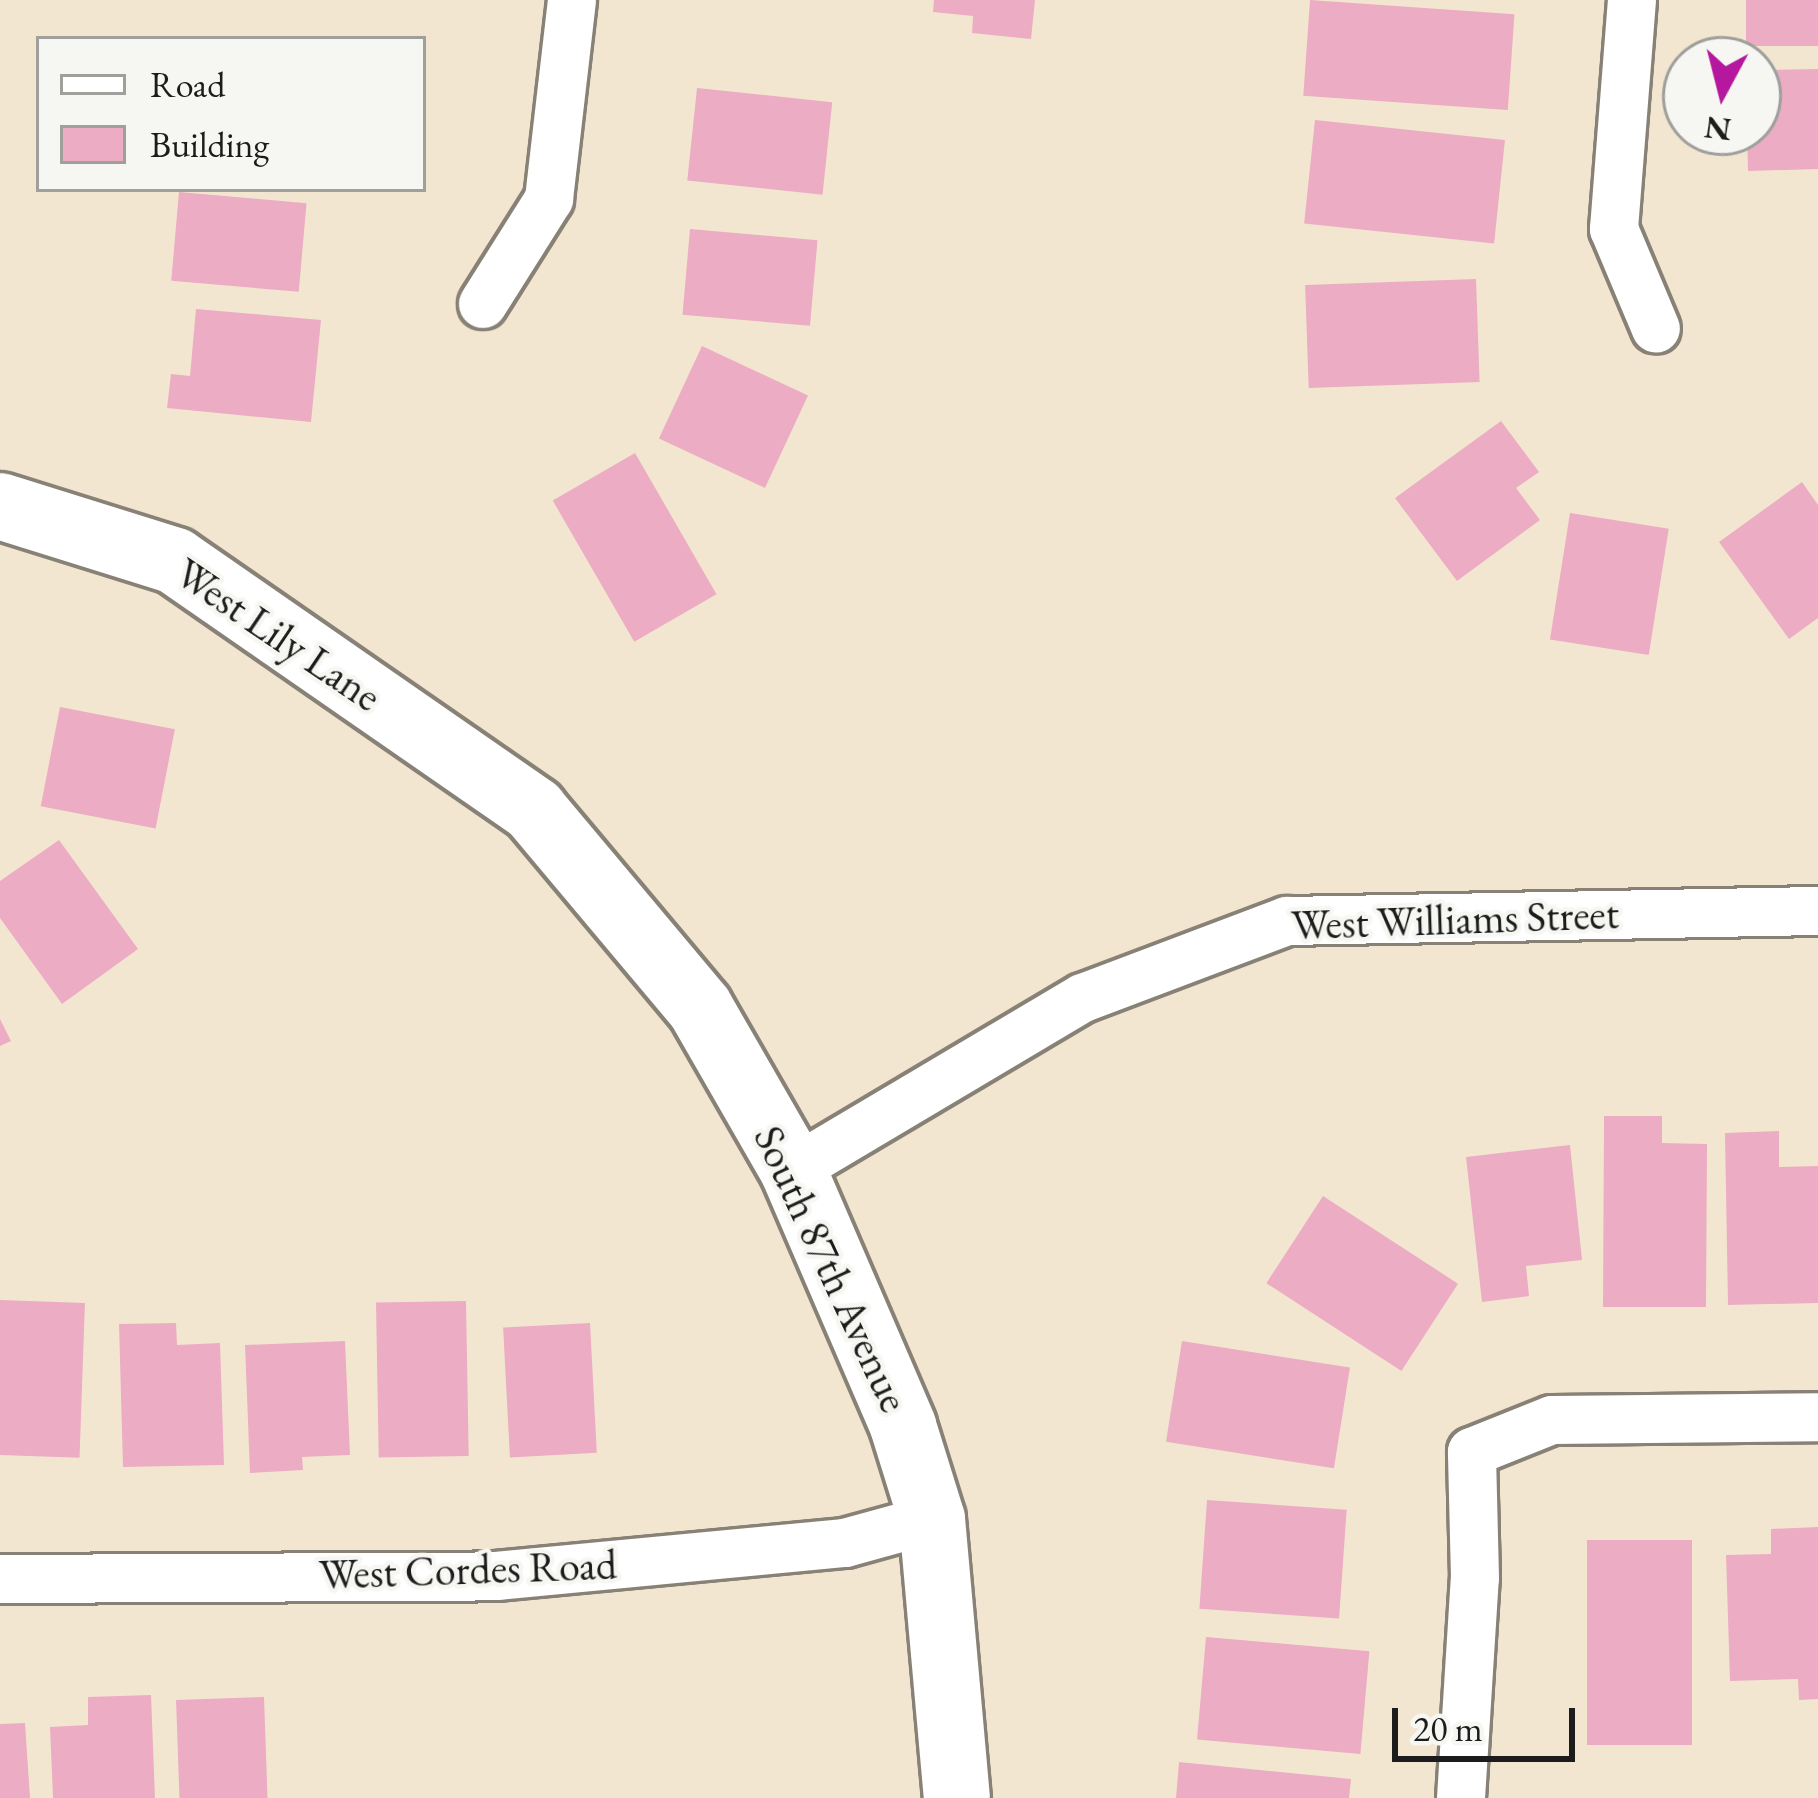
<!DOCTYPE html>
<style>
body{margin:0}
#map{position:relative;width:1818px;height:1798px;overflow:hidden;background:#f3e6d1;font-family:"EB Garamond",serif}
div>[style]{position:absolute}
.building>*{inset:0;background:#ecacc3;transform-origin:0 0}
.roads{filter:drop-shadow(3px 0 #888176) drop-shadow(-3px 0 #888176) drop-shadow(0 3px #888176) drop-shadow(0 -3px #888176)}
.street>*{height:48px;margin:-24px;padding:0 24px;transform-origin:24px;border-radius:24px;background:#fff}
.secondary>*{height:66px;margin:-33px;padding:0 33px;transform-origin:33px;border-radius:33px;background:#fff}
span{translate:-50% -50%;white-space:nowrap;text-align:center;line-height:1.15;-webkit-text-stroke:9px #f6f6f2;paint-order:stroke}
.street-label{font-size:42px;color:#1c1c1c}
.legend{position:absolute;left:36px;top:36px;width:390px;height:156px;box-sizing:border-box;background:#f6f6f2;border:3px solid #9f9f9c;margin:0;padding:15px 21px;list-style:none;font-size:36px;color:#1c1c1c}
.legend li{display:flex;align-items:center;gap:24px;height:60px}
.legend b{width:60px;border:3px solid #9f9f9c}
.north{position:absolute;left:1662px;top:36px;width:120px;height:120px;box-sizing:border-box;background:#f6f6f2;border:3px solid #9f9f9c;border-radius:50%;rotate:187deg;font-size:33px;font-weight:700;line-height:48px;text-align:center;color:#1c1c1c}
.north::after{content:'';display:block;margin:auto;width:42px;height:54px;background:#b5179e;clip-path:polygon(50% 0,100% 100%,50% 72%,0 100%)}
.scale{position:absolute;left:1392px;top:1708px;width:183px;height:54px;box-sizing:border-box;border:6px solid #1c1c1c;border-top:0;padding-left:15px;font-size:36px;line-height:42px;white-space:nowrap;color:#1c1c1c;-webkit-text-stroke:9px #f6f6f2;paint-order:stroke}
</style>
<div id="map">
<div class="building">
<i style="clip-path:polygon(934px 0,1035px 0,1031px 39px,972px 33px,973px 16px,933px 12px)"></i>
<i style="left:1310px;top:0;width:205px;height:96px;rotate:4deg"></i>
<i style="left:1746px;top:0;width:72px;height:46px"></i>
<i style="clip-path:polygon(1818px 69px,1818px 169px,1748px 171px,1747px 132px,1758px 132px,1758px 70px)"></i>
<i style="left:697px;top:88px;width:136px;height:93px;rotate:6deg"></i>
<i style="left:1315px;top:120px;width:191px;height:104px;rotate:6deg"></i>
<i style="left:179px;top:192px;width:128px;height:89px;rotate:5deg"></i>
<i style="left:690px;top:229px;width:128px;height:86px;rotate:5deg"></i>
<i style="left:1476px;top:279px;width:103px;height:171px;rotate:88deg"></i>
<i style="clip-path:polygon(196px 309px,321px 320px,311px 422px,167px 408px,171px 374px,190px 376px)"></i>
<i style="left:702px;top:346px;width:117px;height:102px;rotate:25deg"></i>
<i style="clip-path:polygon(1501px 421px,1539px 472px,1516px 488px,1540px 520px,1457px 581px,1395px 498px)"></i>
<i style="left:635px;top:453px;width:163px;height:95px;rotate:60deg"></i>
<i style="clip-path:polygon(1802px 482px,1818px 505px,1818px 618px,1789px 639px,1719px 542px)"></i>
<i style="left:1570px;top:513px;width:100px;height:128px;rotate:9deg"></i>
<i style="left:60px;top:707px;width:117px;height:101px;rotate:11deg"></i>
<i style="clip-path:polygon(59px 840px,138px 949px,62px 1004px,0 918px,0 881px)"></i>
<i style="clip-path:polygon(0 1019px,11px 1041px,0 1046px)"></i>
<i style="clip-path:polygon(1604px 1116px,1662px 1116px,1662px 1143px,1707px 1144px,1706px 1307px,1603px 1307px)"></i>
<i style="clip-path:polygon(1779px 1131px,1779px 1167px,1818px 1166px,1818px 1303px,1728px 1305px,1725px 1133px)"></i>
<i style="clip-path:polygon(1570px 1145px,1582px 1260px,1526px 1266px,1529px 1296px,1482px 1302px,1466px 1157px)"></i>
<i style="left:1323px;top:1196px;width:161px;height:104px;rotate:33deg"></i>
<i style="left:0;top:1300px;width:85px;height:155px;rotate:2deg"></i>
<i style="left:466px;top:1301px;width:155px;height:90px;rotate:89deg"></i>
<i style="clip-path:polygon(176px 1323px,177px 1345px,220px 1343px,224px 1465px,123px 1467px,119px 1324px)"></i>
<i style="left:590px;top:1323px;width:130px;height:87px;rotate:87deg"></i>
<i style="clip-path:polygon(345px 1341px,350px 1455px,302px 1457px,303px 1470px,250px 1473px,245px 1345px)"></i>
<i style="left:1182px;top:1341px;width:170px;height:102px;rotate:9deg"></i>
<i style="left:1207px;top:1500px;width:140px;height:109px;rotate:4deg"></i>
<i style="clip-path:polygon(1818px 1527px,1818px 1699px,1799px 1700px,1798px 1679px,1730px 1681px,1726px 1555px,1771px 1554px,1771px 1529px)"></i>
<i style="left:1692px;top:1540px;width:205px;height:105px;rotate:90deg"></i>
<i style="left:1206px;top:1637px;width:164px;height:103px;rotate:5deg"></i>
<i style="clip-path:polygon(151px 1695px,155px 1798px,53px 1798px,50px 1727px,88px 1725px,88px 1697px)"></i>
<i style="left:264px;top:1697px;width:101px;height:88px;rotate:88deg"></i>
<i style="clip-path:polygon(25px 1723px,30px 1798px,0 1798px,0 1724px)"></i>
<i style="clip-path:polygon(1179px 1762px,1351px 1779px,1349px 1798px,1176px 1798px)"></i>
</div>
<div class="roads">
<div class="street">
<i style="left:1632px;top:0;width:230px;rotate:94.5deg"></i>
<i style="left:1614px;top:229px;width:108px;rotate:67.2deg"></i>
<i style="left:483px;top:304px;width:124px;rotate:-57.8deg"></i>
<i style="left:549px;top:199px;width:200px;rotate:-83.4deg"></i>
<i style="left:793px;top:1170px;width:337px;rotate:-30.7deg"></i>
<i style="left:1083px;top:998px;width:218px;rotate:-20.7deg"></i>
<i style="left:1287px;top:921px;width:531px;rotate:-1.08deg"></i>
<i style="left:0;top:1579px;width:496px;rotate:-0.3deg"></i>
<i style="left:496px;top:1576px;width:351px;rotate:-5.4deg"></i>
<i style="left:845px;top:1543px;width:90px;rotate:-15.4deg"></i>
<i style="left:1461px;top:1798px;width:220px;rotate:-86.4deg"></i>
<i style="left:1475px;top:1578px;width:126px;rotate:-91.4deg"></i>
<i style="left:1472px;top:1452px;width:86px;rotate:-21.8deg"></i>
<i style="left:1552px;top:1420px;width:266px;rotate:-0.6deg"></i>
</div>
<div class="secondary">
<i style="left:0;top:506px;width:183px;rotate:17.4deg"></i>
<i style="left:175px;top:561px;width:437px;rotate:34.7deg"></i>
<i style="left:534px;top:810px;width:258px;rotate:50deg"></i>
<i style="left:700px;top:1008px;width:187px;rotate:60.1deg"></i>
<i style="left:793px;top:1170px;width:279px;rotate:66.7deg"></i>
<i style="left:903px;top:1426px;width:97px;rotate:72.7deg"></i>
<i style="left:932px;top:1519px;width:280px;rotate:84.9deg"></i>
</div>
</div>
<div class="street-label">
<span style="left:278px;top:635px;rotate:34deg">West Lily Lane</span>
<span style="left:1455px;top:920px;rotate:-2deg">West Williams Street</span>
<span style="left:831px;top:1269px;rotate:65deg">South 87th Avenue</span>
<span style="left:468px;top:1570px;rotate:-2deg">West Cordes Road</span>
</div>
<ul class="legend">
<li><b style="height:15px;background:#fff"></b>Road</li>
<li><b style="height:33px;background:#ecacc3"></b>Building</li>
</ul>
<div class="north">N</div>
<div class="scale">20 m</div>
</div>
